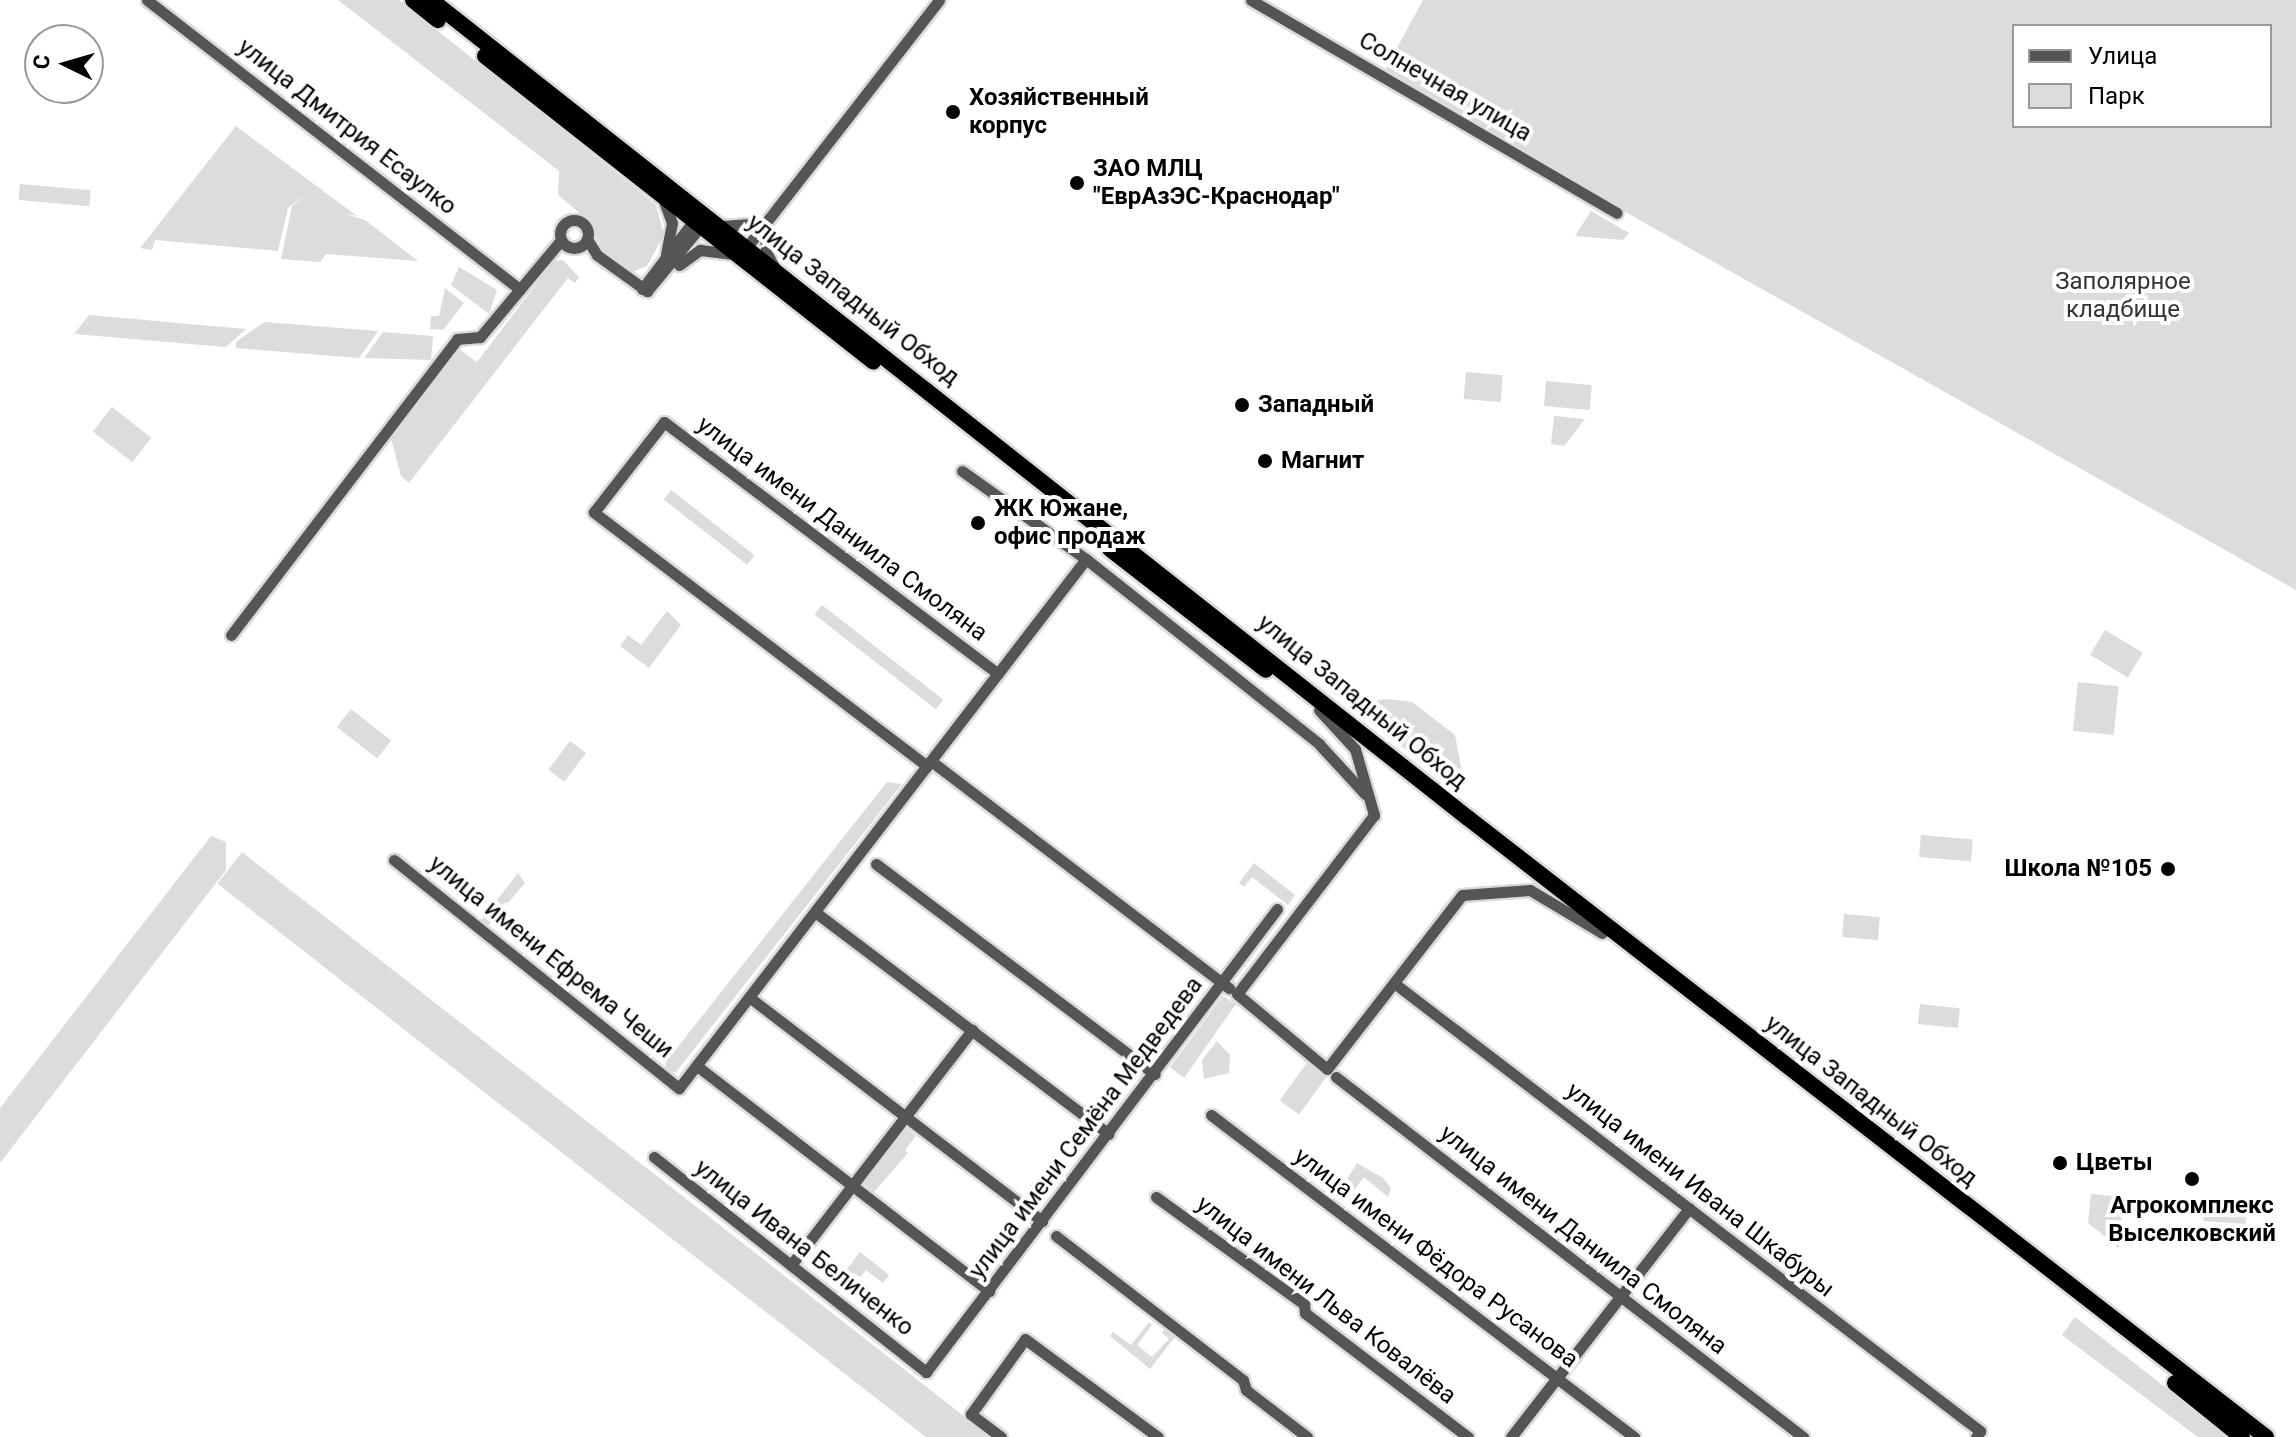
<!DOCTYPE html>
<meta charset="utf-8">
<style>
body{margin:0}
#map{position:relative;width:2296px;height:1437px;overflow:hidden;background:#fff;font-family:Roboto,sans-serif}
div>[style]{position:absolute}
.green>*{inset:0;background:#dcdcdc;transform-origin:0 0}
.roads{filter:drop-shadow(2px 0 #dbdbdb) drop-shadow(-2px 0 #dbdbdb) drop-shadow(0 2px #dbdbdb) drop-shadow(0 -2px #dbdbdb)}
.minor>*{height:11px;margin:-5.5px;padding:0 5.5px;transform-origin:5.5px;border-radius:5.5px;background:#555}
.minor>.ring{margin:-5.5px;padding:0;box-sizing:content-box;background:none;border:11px solid #555;border-radius:50%}
.highway>*{height:16px;margin:-8px;padding:0 8px;transform-origin:8px;border-radius:8px;background:#000}
.dots>*{width:22px;height:22px;translate:-50% -50%;box-sizing:border-box;border:4px solid #fff;border-radius:50%}
span{translate:-50% -50%;white-space:nowrap;text-align:center;line-height:1.15;-webkit-text-stroke:8px #fff;paint-order:stroke}
.street-label{font-size:24px;color:#000}
.poi-label{font-size:24px;color:#000;font-weight:700}
.left{translate:0 -50%;text-align:left}
.right{translate:-100% -50%;text-align:right}
.park-label{font-size:24px;color:#333}
.legend{position:absolute;left:2012px;top:24px;width:260px;height:104px;box-sizing:border-box;background:#fff;border:2px solid #999;margin:0;padding:10px 14px;list-style:none;font-size:24px;color:#000}
.legend li{display:flex;align-items:center;gap:16px;height:40px}
.legend b{width:40px;border:2px solid #999}
.north{position:absolute;left:24px;top:24px;width:80px;height:80px;box-sizing:border-box;background:#fff;border:2px solid #999;border-radius:50%;rotate:275deg;font-size:22px;font-weight:700;line-height:32px;text-align:center;color:#000}
.north::after{content:'';display:block;margin:auto;width:28px;height:36px;background:#000;clip-path:polygon(50% 0,100% 100%,50% 72%,0 100%)}
</style>
<div id="map">
<div class="green">
<i style="clip-path:polygon(338px 0,399px 0,656px 205px,664px 235px,647px 266px,632px 272px,604px 252px,587px 219px,558px 195px,559px 171px)"></i>
<i style="clip-path:polygon(evenodd,1423px 0,2296px 0,2296px 590px,1636px 218px,1385px 70px,1423px 0,2014px 26px,2270px 26px,2270px 126px,2014px 126px,2014px 26px)"></i>
<i style="clip-path:polygon(236px 126px,357px 216px,343px 213px,365px 220px,418px 261px,326px 254px,320px 262px,281px 259px,292px 206px,307px 193px,288px 208px,278px 251px,155px 240px,152px 250px,140px 248px)"></i>
<i style="left:20px;top:184px;width:71px;height:16px;rotate:5deg"></i>
<i style="clip-path:polygon(1591px 211px,1629px 233px,1623px 240px,1575px 236px)"></i>
<i style="clip-path:polygon(563px 260px,579px 277px,575px 283px,568px 278px,409px 483px,401px 476px,391px 438px,459px 349px,477px 362px,554px 261px)"></i>
<i style="clip-path:polygon(459px 267px,497px 290px,489px 314px,451px 285px)"></i>
<i style="clip-path:polygon(445px 288px,464px 303px,443px 330px,430px 329px,431px 316px,439px 316px)"></i>
<i style="clip-path:polygon(89px 315px,246px 329px,226px 347px,74px 334px)"></i>
<i style="clip-path:polygon(264px 322px,378px 331px,359px 358px,236px 348px,236px 342px)"></i>
<i style="clip-path:polygon(383px 332px,433px 336px,431px 360px,364px 358px)"></i>
<i style="left:1466px;top:372px;width:37px;height:27px;rotate:5deg"></i>
<i style="left:1546px;top:381px;width:46px;height:25px;rotate:5deg"></i>
<i style="left:112px;top:407px;width:50px;height:31px;rotate:38deg"></i>
<i style="clip-path:polygon(1554px 416px,1585px 419px,1564px 446px,1551px 444px)"></i>
<i style="left:671px;top:490px;width:106px;height:12px;rotate:38deg"></i>
<i style="left:822px;top:605px;width:154px;height:12px;rotate:38deg"></i>
<i style="clip-path:polygon(667px 611px,681px 625px,649px 668px,620px 646px,628px 635px,641px 645px)"></i>
<i style="left:2105px;top:630px;width:44px;height:29px;rotate:31deg"></i>
<i style="left:2078px;top:682px;width:41px;height:49px;rotate:6deg"></i>
<i style="clip-path:polygon(1386px 699px,1412px 702px,1455px 735px,1462px 772px,1457px 784px,1453px 786px,1361px 715px,1363px 703px)"></i>
<i style="left:351px;top:709px;width:51px;height:23px;rotate:38deg"></i>
<i style="left:570px;top:741px;width:20px;height:36px;rotate:37deg"></i>
<i style="clip-path:polygon(887px 782px,902px 784px,676px 1072px,668px 1072px,665px 1063px)"></i>
<i style="left:1921px;top:835px;width:52px;height:22px;rotate:5deg"></i>
<i style="clip-path:polygon(211px 836px,226px 842px,226px 870px,0 1163px,0 1108px)"></i>
<i style="left:242px;top:852px;width:946px;height:40px;rotate:38deg"></i>
<i style="clip-path:polygon(1254px 863px,1295px 895px,1288px 905px,1252px 877px,1244px 887px,1239px 883px)"></i>
<i style="clip-path:polygon(518px 873px,525px 883px,488px 926px,481px 920px)"></i>
<i style="left:1844px;top:914px;width:36px;height:23px;rotate:5deg"></i>
<i style="clip-path:polygon(1223px 996px,1236px 1004px,1184px 1078px,1170px 1067px)"></i>
<i style="left:1920px;top:1004px;width:40px;height:20px;rotate:6deg"></i>
<i style="clip-path:polygon(1217px 1041px,1230px 1055px,1229px 1073px,1204px 1079px,1202px 1060px)"></i>
<i style="left:1309px;top:1060px;width:24px;height:50px;rotate:36deg"></i>
<i style="clip-path:polygon(905px 1127px,916px 1136px,905px 1150px,908px 1153px,874px 1192px,862px 1182px)"></i>
<i style="clip-path:polygon(1357px 1163px,1383px 1178px,1391px 1188px,1388px 1197px,1364px 1177px,1345px 1202px,1333px 1192px,1343px 1186px)"></i>
<i style="clip-path:polygon(2091px 1194px,2123px 1197px,2119px 1248px,2088px 1223px)"></i>
<i style="left:2205px;top:1199px;width:42px;height:22px;rotate:4deg"></i>
<i style="clip-path:polygon(860px 1252px,889px 1275px,883px 1283px,866px 1270px,860px 1277px,854px 1273px,841px 1290px,835px 1285px)"></i>
<i style="clip-path:polygon(2075px 1317px,2151px 1376px,2227px 1437px,2198px 1437px,2062px 1335px)"></i>
<i style="clip-path:polygon(1149px 1322px,1152px 1325px,1137px 1345px,1152px 1357px,1169px 1339px,1162px 1333px,1165px 1329px,1175px 1337px,1150px 1369px,1110px 1336px,1113px 1332px,1131px 1345px)"></i>
</div>
<div class="roads">
<div class="minor">
<i style="left:147px;top:0;width:472px;rotate:37.8deg"></i>
<i style="left:1251px;top:0;width:423px;rotate:30.2deg"></i>
<i style="left:664px;top:201px;width:23px;rotate:70deg"></i>
<i style="left:672px;top:223px;width:31px;rotate:101deg"></i>
<i class="ring" style="left:560px;top:220px;width:17px;height:17px"></i>
<i style="left:765px;top:224px;width:28px;rotate:88deg"></i>
<i style="left:766px;top:252px;width:18px;rotate:61deg"></i>
<i style="left:722px;top:226px;width:42px;rotate:-4.1deg"></i>
<i style="left:587px;top:239px;width:19px;rotate:58deg"></i>
<i style="left:597px;top:255px;width:62px;rotate:35.8deg"></i>
<i style="left:647px;top:291px;width:91px;rotate:-50.4deg"></i>
<i style="left:743px;top:252px;width:319px;rotate:-52.1deg"></i>
<i style="left:679px;top:265px;width:26px;rotate:-36deg"></i>
<i style="left:700px;top:250px;width:31px;rotate:7deg"></i>
<i style="left:642px;top:289px;width:93px;rotate:-52.9deg"></i>
<i style="left:962px;top:471px;width:152px;rotate:35.4deg"></i>
<i style="left:1086px;top:559px;width:298px;rotate:38.4deg"></i>
<i style="left:1319px;top:744px;width:68px;rotate:47.4deg"></i>
<i style="left:231px;top:635px;width:372px;rotate:-52.6deg"></i>
<i style="left:457px;top:339px;width:23px;rotate:-5deg"></i>
<i style="left:480px;top:337px;width:126px;rotate:-50.1deg"></i>
<i style="left:1319px;top:710px;width:53px;rotate:47.3deg"></i>
<i style="left:1355px;top:749px;width:69px;rotate:73.9deg"></i>
<i style="left:1374px;top:815px;width:225px;rotate:127.4deg"></i>
<i style="left:1237px;top:994px;width:117px;rotate:39.8deg"></i>
<i style="left:1327px;top:1069px;width:220px;rotate:-52.2deg"></i>
<i style="left:1462px;top:895px;width:68px;rotate:-4.2deg"></i>
<i style="left:1530px;top:890px;width:84px;rotate:30.8deg"></i>
<i style="left:931px;top:761px;width:375px;rotate:37.3deg"></i>
<i style="left:927px;top:766px;width:419px;rotate:-142.7deg"></i>
<i style="left:594px;top:512px;width:114px;rotate:-52.1deg"></i>
<i style="left:664px;top:422px;width:418px;rotate:37deg"></i>
<i style="left:394px;top:860px;width:365px;rotate:38.7deg"></i>
<i style="left:679px;top:1088px;width:667px;rotate:-52.43deg"></i>
<i style="left:876px;top:864px;width:349px;rotate:37deg"></i>
<i style="left:815px;top:912px;width:368px;rotate:37.1deg"></i>
<i style="left:1394px;top:983px;width:738px;rotate:37.4deg"></i>
<i style="left:1980px;top:1431px;width:7px;rotate:124deg"></i>
<i style="left:749px;top:997px;width:369px;rotate:37.4deg"></i>
<i style="left:697px;top:1066px;width:369px;rotate:37.6deg"></i>
<i style="left:1336px;top:1077px;width:590px;rotate:37.63deg"></i>
<i style="left:1211px;top:1115px;width:532px;rotate:37.28deg"></i>
<i style="left:654px;top:1157px;width:347px;rotate:38.3deg"></i>
<i style="left:926px;top:1372px;width:581px;rotate:-52.83deg"></i>
<i style="left:1156px;top:1197px;width:183px;rotate:35.9deg"></i>
<i style="left:1304px;top:1304px;width:9px;rotate:84deg"></i>
<i style="left:1305px;top:1313px;width:205px;rotate:37.3deg"></i>
<i style="left:1056px;top:1236px;width:236px;rotate:37.6deg"></i>
<i style="left:1243px;top:1380px;width:10px;rotate:73deg"></i>
<i style="left:1246px;top:1390px;width:77px;rotate:37.6deg"></i>
<i style="left:791px;top:1265px;width:297px;rotate:-52.4deg"></i>
<i style="left:1001px;top:1437px;width:38px;rotate:-143deg"></i>
<i style="left:971px;top:1414px;width:92px;rotate:-54.2deg"></i>
<i style="left:1025px;top:1339px;width:165px;rotate:36.4deg"></i>
<i style="left:1511px;top:1437px;width:290px;rotate:-52.1deg"></i>
</div>
<div class="highway">
<i style="left:413px;top:0;width:32px;rotate:39deg"></i>
<i style="left:431px;top:0;width:1321px;rotate:38.27deg"></i>
<i style="left:1468px;top:818px;width:1010px;rotate:37.8deg"></i>
<i style="left:485px;top:56px;width:494px;rotate:38.2deg"></i>
<i style="left:1110px;top:549px;width:197px;rotate:37.8deg"></i>
<i style="left:2175px;top:1383px;width:86px;rotate:38.9deg"></i>
</div>
</div>
<div class="dots">
<i style="left:953px;top:112px;background:#000"></i>
<i style="left:1077px;top:183px;background:#000"></i>
<i style="left:1242px;top:405px;background:#000"></i>
<i style="left:1265px;top:461px;background:#000"></i>
<i style="left:978px;top:523px;background:#000"></i>
<i style="left:2168px;top:869px;background:#000"></i>
<i style="left:2060px;top:1163px;background:#000"></i>
<i style="left:2192px;top:1179px;background:#000"></i>
</div>
<div class="street-label">
<span style="left:1445px;top:87px;rotate:30deg">Солнечная улица</span>
<span style="left:347px;top:127px;rotate:38deg">улица Дмитрия Есаулко</span>
<span style="left:853px;top:300px;rotate:38deg">улица Западный Обход</span>
<span style="left:842px;top:529px;rotate:37deg">улица имени Даниила Смоляна</span>
<span style="left:1362px;top:702px;rotate:39deg">улица Западный Обход</span>
<span style="left:551px;top:957px;rotate:39deg">улица имени Ефрема Чеши</span>
<span style="left:1871px;top:1101px;rotate:38deg">улица Западный Обход</span>
<span style="left:1086px;top:1128px;rotate:-53deg">улица имени Семёна Медведева</span>
<span style="left:1700px;top:1190px;rotate:38deg">улица имени Ивана Шкабуры</span>
<span style="left:1583px;top:1240px;rotate:38deg">улица имени Даниила Смоляна</span>
<span style="left:804px;top:1248px;rotate:38deg">улица Ивана Беличенко</span>
<span style="left:1436px;top:1258px;rotate:37deg">улица имени Фёдора Русанова</span>
<span style="left:1326px;top:1300px;rotate:38deg">улица имени Льва Ковалёва</span>
</div>
<div class="poi-label">
<span class="left" style="left:969px;top:112px">Хозяйственный<br>корпус</span>
<span class="left" style="left:1093px;top:183px">ЗАО МЛЦ<br>"ЕврАзЭС-Краснодар"</span>
<span class="left" style="left:1258px;top:405px">Западный</span>
<span class="left" style="left:1281px;top:461px">Магнит</span>
<span class="left" style="left:994px;top:523px">ЖК Южане,<br>офис продаж</span>
<span class="right" style="left:2152px;top:869px">Школа №105</span>
<span class="left" style="left:2076px;top:1163px">Цветы</span>
<span style="left:2192px;top:1220px">Агрокомплекс<br>Выселковский</span>
</div>
<div class="park-label">
<span style="left:2123px;top:296px">Заполярное<br>кладбище</span>
</div>
<ul class="legend">
<li><b style="height:10px;background:#555"></b>Улица</li>
<li><b style="height:22px;background:#dcdcdc"></b>Парк</li>
</ul>
<div class="north">С</div>
</div>
